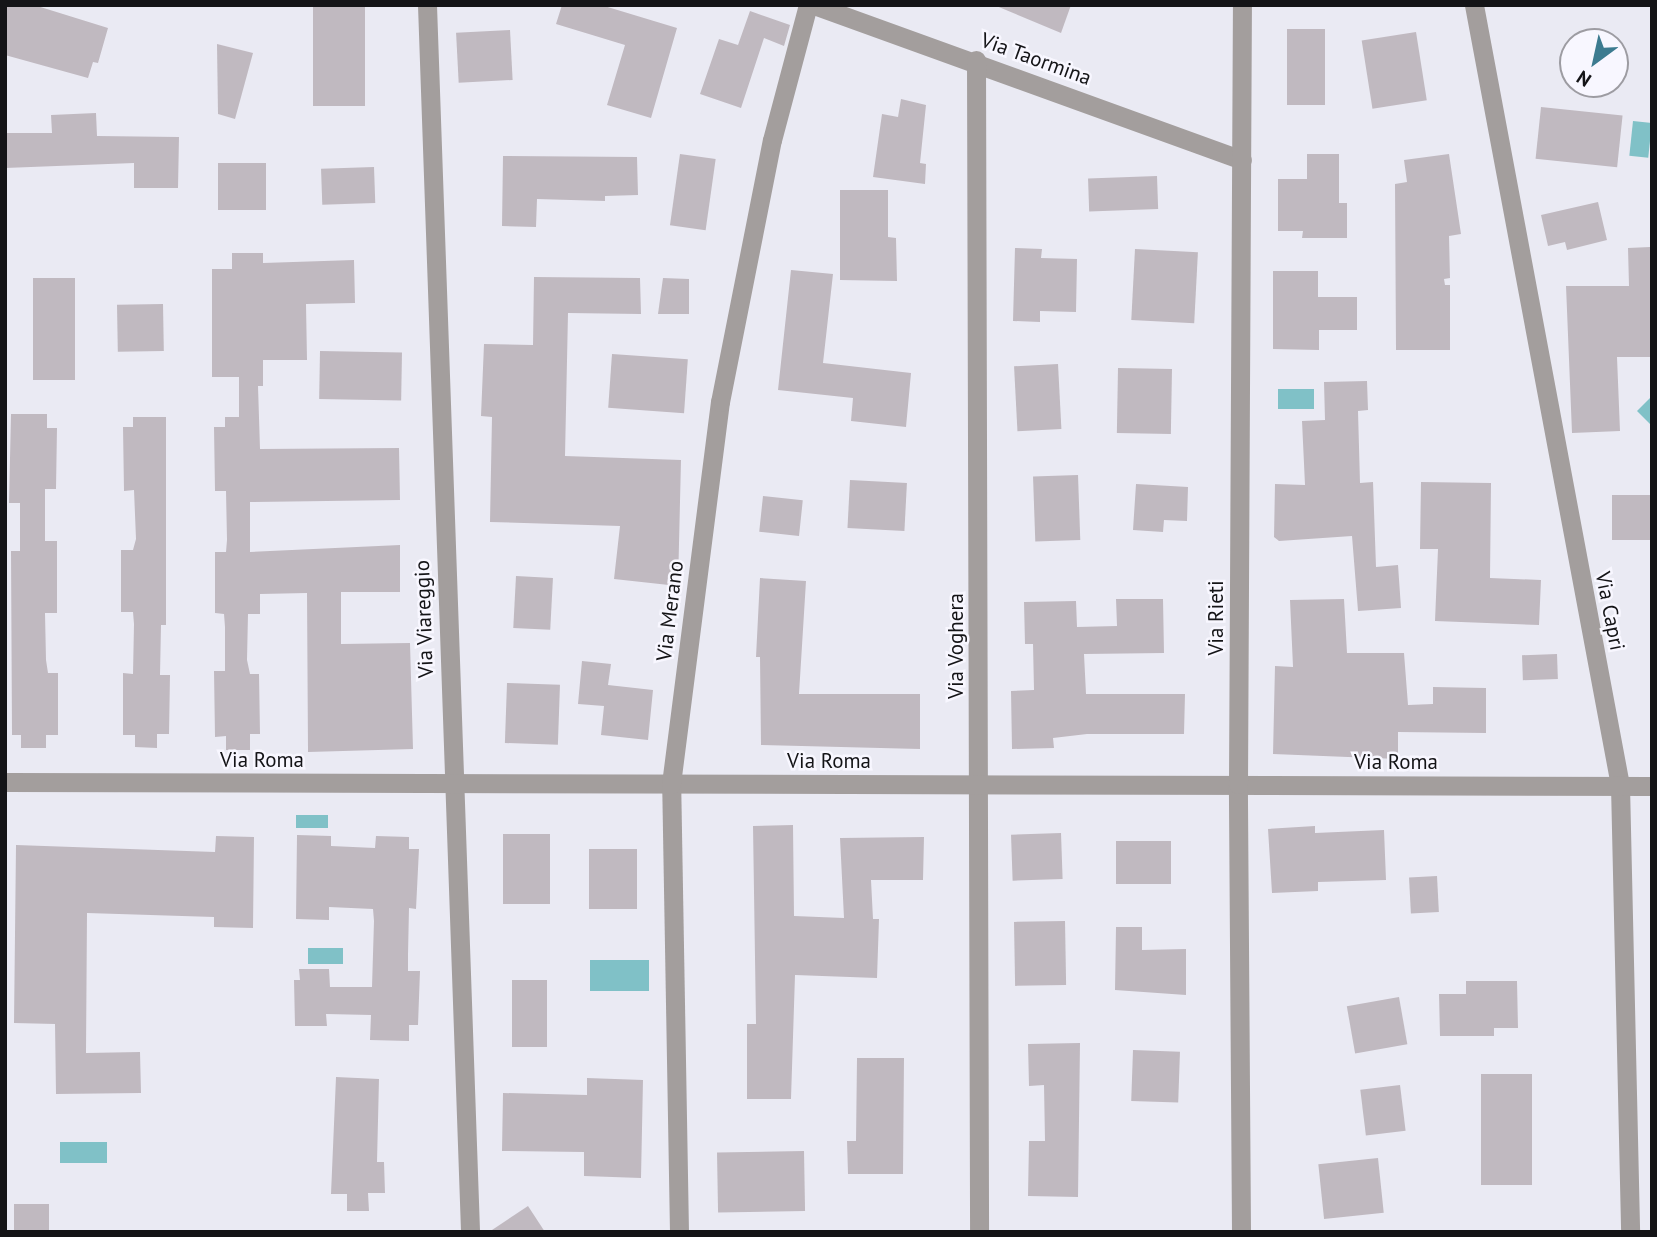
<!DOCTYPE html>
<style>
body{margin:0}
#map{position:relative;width:1657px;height:1237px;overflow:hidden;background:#eaeaf3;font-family:"PT Sans",sans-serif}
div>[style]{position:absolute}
.water>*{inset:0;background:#80c1c7;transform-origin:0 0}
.building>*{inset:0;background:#c0b9c0;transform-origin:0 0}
.minor>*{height:19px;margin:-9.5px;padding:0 9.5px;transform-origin:9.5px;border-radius:9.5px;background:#a39e9d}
span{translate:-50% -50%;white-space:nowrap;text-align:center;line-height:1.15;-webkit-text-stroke:5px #f8f7ff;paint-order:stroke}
.street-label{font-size:21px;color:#141417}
.frame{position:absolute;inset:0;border:7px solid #141417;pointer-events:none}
.north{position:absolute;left:1559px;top:28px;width:70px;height:70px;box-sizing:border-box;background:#f8f7ff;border:2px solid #9d9ca2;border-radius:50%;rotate:213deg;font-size:19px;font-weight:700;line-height:28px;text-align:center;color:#141417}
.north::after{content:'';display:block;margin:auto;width:24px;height:32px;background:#3c7b90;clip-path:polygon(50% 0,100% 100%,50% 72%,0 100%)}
</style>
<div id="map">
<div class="water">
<i style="left:1633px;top:121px;width:19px;height:35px;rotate:6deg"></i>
<i style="left:1278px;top:389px;width:36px;height:20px"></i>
<i style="clip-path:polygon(1652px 396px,1652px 426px,1637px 411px)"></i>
<i style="left:296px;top:815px;width:32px;height:13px"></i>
<i style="left:308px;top:948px;width:35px;height:16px"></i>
<i style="left:590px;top:960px;width:59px;height:31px"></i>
<i style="left:107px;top:1142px;width:21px;height:47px;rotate:90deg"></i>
</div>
<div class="building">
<i style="clip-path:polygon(5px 5px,34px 5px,108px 28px,98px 63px,93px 62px,88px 78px,5px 55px)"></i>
<i style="left:313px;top:5px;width:52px;height:101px"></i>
<i style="clip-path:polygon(562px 5px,601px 5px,677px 28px,651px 118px,607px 105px,625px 45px,556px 24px)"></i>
<i style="clip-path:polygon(994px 5px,1071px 5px,1061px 33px)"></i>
<i style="clip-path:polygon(750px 11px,790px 25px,784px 46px,764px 38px,741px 108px,700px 94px,719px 39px,738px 45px)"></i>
<i style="left:1287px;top:29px;width:38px;height:76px"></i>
<i style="left:510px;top:30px;width:50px;height:54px;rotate:87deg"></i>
<i style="left:1416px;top:32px;width:69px;height:55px;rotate:81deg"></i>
<i style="clip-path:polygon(217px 44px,253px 53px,235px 119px,218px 114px)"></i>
<i style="clip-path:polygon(901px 99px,926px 105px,920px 163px,926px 164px,925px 184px,873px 177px,882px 114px,898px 117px)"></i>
<i style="left:1541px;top:107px;width:82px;height:52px;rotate:6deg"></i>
<i style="clip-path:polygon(96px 113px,97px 136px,179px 137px,178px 188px,134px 188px,134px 163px,5px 168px,5px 133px,52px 133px,51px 115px)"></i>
<i style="left:680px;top:154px;width:36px;height:72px;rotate:8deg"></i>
<i style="clip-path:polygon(1307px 154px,1339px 154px,1339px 203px,1347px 203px,1347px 238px,1302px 238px,1303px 231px,1278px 231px,1278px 179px,1307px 179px)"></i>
<i style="clip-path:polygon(1449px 154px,1461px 234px,1449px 236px,1450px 278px,1444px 279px,1445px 285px,1450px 285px,1450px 350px,1396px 350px,1395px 184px,1407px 182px,1404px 160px)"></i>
<i style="clip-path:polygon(503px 156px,637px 157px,638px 195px,605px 196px,605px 201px,537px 199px,536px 227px,502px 226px)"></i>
<i style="left:218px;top:163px;width:48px;height:47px"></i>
<i style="left:374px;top:167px;width:36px;height:53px;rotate:88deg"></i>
<i style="left:1157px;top:176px;width:33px;height:69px;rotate:88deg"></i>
<i style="clip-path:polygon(840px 190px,888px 190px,888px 237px,896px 238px,897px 281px,840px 280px)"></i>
<i style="clip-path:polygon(1598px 202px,1607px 240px,1567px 250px,1565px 242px,1548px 246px,1541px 215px)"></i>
<i style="clip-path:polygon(1650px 247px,1652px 357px,1617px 357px,1620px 431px,1572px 433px,1566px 286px,1629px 286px,1628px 248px)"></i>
<i style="clip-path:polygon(1015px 248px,1042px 249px,1041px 258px,1077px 259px,1076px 312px,1040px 311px,1040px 322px,1013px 321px)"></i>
<i style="left:1135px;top:249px;width:63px;height:71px;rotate:3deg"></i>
<i style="clip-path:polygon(232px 253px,263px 253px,263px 263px,354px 260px,355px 303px,306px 304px,307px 360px,263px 360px,263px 386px,258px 386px,260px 449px,399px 448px,400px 500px,250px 502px,250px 552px,400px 545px,400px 592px,341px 592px,341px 644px,410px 643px,413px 749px,308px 752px,307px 593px,260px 594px,260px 614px,248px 614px,247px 660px,250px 674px,259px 674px,260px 734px,250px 734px,250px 750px,226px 750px,226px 736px,215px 737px,214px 671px,225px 671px,225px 627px,224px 614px,215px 613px,215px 552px,226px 552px,227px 540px,226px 491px,215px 491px,214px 427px,225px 427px,225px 417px,239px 417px,239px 377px,212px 377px,212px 269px,232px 269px)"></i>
<i style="clip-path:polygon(791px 270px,833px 274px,823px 363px,911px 373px,906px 427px,851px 421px,853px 398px,778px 390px)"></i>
<i style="clip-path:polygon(1273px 271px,1318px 271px,1318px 297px,1357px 297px,1357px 330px,1319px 330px,1319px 350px,1273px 349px)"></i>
<i style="clip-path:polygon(534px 277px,640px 278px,641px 314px,568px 313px,565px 456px,681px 460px,678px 586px,614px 579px,620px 526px,490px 522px,492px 417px,481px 416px,484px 344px,533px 345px)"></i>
<i style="left:33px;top:278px;width:42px;height:102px"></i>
<i style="clip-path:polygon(663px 278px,689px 279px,689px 314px,658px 314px)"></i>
<i style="left:163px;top:304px;width:47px;height:46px;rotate:89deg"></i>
<i style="left:320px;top:351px;width:82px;height:48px;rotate:1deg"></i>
<i style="left:612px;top:354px;width:76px;height:54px;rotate:4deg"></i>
<i style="left:1058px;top:364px;width:65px;height:44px;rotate:87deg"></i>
<i style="left:1118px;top:368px;width:54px;height:65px;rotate:1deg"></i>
<i style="clip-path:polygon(1367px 381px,1368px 410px,1358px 411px,1360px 483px,1373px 482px,1376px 567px,1398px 565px,1401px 608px,1358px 611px,1352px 536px,1279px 541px,1274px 537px,1275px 484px,1305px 485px,1302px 421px,1325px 420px,1324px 382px)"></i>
<i style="clip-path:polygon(11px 414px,47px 414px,47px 428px,57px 428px,56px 489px,45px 489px,45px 541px,57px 541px,57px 613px,45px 613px,46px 660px,48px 673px,58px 673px,58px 735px,46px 735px,46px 748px,21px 748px,21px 735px,12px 735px,11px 551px,20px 551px,20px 503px,9px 503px)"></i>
<i style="clip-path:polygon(133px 417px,166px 417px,166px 625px,161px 625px,160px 675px,170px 675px,169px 734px,157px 734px,157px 748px,135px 747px,135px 735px,123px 735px,123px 673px,133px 674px,134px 624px,133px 612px,121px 612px,121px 550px,133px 550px,136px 539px,134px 490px,124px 491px,123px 427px,133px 427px)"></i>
<i style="left:1078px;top:475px;width:65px;height:45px;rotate:88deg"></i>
<i style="left:850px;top:480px;width:57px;height:48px;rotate:3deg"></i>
<i style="clip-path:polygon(1421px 482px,1491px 483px,1490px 578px,1541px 580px,1539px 625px,1435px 621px,1438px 549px,1420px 549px)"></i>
<i style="clip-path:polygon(1136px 484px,1188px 487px,1187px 521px,1164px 520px,1163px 532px,1133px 530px)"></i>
<i style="left:1652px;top:495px;width:45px;height:40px;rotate:90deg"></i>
<i style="left:763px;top:496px;width:40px;height:36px;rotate:6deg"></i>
<i style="left:516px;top:576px;width:37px;height:52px;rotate:3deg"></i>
<i style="clip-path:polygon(760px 578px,806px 581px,799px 694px,920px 694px,920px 749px,761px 745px,760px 657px,756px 657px)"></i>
<i style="clip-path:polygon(1116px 599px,1163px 599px,1164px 653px,1084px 654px,1086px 694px,1185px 694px,1184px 734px,1087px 734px,1053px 738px,1054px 748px,1012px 749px,1011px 691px,1034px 690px,1033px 644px,1025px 644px,1024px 602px,1076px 601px,1077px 627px,1117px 626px)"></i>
<i style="clip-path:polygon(1344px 599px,1347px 653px,1404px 653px,1408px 705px,1433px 704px,1433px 687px,1486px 688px,1486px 733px,1398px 732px,1398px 759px,1273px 754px,1275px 666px,1293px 667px,1290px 600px)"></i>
<i style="left:1557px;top:654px;width:25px;height:35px;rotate:88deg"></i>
<i style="clip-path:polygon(582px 661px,611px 664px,608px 685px,653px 690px,648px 740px,601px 735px,604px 706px,578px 704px)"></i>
<i style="left:507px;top:683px;width:53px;height:60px;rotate:2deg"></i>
<i style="clip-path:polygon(793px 825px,794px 916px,844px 918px,840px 838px,924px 837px,923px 880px,871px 880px,873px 919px,879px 919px,877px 978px,795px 975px,791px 1099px,747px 1099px,747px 1024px,756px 1024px,753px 826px)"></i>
<i style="clip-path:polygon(1315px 826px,1315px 833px,1384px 830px,1386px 880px,1318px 882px,1318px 891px,1272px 893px,1268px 829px)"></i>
<i style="left:1061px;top:833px;width:46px;height:50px;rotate:88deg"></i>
<i style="left:503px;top:834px;width:47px;height:70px"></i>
<i style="clip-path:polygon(297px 835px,331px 836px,331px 846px,375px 848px,376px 836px,409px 837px,409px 849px,419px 849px,416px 909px,409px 908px,408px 955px,408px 971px,420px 971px,418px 1025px,409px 1025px,409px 1041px,370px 1040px,371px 1015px,326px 1014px,327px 1026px,295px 1026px,294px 980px,300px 980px,299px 969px,329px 969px,330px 987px,372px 987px,374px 921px,373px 909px,329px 907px,329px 920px,296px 919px)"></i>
<i style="clip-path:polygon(216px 836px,254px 837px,253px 928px,214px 927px,214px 917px,87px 913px,86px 1053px,140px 1052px,141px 1093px,56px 1094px,55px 1024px,14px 1023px,16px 845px,215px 852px)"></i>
<i style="left:1116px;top:841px;width:55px;height:43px"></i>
<i style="left:637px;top:849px;width:60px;height:48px;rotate:90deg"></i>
<i style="left:1437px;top:876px;width:36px;height:28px;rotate:87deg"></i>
<i style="left:1065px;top:921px;width:64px;height:51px;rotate:89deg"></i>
<i style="clip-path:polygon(1116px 927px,1142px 927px,1142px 950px,1186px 949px,1186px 995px,1115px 990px)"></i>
<i style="left:512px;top:980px;width:35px;height:67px"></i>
<i style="clip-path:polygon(1466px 981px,1517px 981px,1518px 1028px,1494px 1028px,1494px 1036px,1440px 1036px,1439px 994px,1466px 994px)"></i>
<i style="left:1399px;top:997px;width:48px;height:53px;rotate:80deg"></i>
<i style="clip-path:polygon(1080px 1043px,1078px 1197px,1028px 1196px,1029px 1141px,1045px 1141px,1044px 1085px,1029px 1086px,1028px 1044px)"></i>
<i style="left:1133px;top:1050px;width:47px;height:51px;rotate:2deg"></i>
<i style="clip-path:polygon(857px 1058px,904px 1058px,903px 1174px,848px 1174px,847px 1141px,856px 1141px)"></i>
<i style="left:1481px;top:1074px;width:51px;height:111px"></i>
<i style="clip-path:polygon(336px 1077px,379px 1079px,377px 1162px,384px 1162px,385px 1193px,368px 1193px,369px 1211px,347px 1211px,347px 1194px,331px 1194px)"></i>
<i style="clip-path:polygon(587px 1078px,643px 1080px,641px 1178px,584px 1176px,584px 1152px,502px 1151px,503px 1093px,587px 1095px)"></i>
<i style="left:1400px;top:1085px;width:46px;height:40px;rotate:83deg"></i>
<i style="left:804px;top:1151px;width:60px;height:87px;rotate:89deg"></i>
<i style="left:1378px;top:1158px;width:55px;height:60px;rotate:84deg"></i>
<i style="left:14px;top:1204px;width:35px;height:28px"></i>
<i style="clip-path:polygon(528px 1206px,545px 1232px,489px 1232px)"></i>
</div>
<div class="minor">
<i style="left:427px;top:5px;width:1228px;rotate:87.99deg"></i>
<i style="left:814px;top:5px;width:455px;rotate:19.9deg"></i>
<i style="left:1474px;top:5px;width:794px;rotate:79.4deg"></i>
<i style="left:1620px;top:785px;width:447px;rotate:88.7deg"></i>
<i style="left:976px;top:60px;width:1172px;rotate:89.85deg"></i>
<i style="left:5px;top:782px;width:1647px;rotate:0.14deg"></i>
<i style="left:679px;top:1232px;width:448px;rotate:-91deg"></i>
<i style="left:671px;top:784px;width:385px;rotate:-82.7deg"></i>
<i style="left:720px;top:402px;width:267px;rotate:-78.8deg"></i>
<i style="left:772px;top:140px;width:140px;rotate:-75.1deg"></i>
<i style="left:1241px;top:1232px;width:448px;rotate:-90.4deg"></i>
<i style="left:1238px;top:784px;width:779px;rotate:-89.71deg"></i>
</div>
<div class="street-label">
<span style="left:1036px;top:59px;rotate:20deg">Via Taormina</span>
<span style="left:670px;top:611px;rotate:-83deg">Via Merano</span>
<span style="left:1610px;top:611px;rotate:79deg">Via Capri</span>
<span style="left:1216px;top:618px;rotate:-90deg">Via Rieti</span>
<span style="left:424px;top:619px;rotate:-92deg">Via Viareggio</span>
<span style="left:956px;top:646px;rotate:-90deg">Via Voghera</span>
<span style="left:262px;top:760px">Via Roma</span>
<span style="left:829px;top:761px">Via Roma</span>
<span style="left:1396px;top:762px">Via Roma</span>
</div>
<div class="frame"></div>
<div class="north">N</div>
</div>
